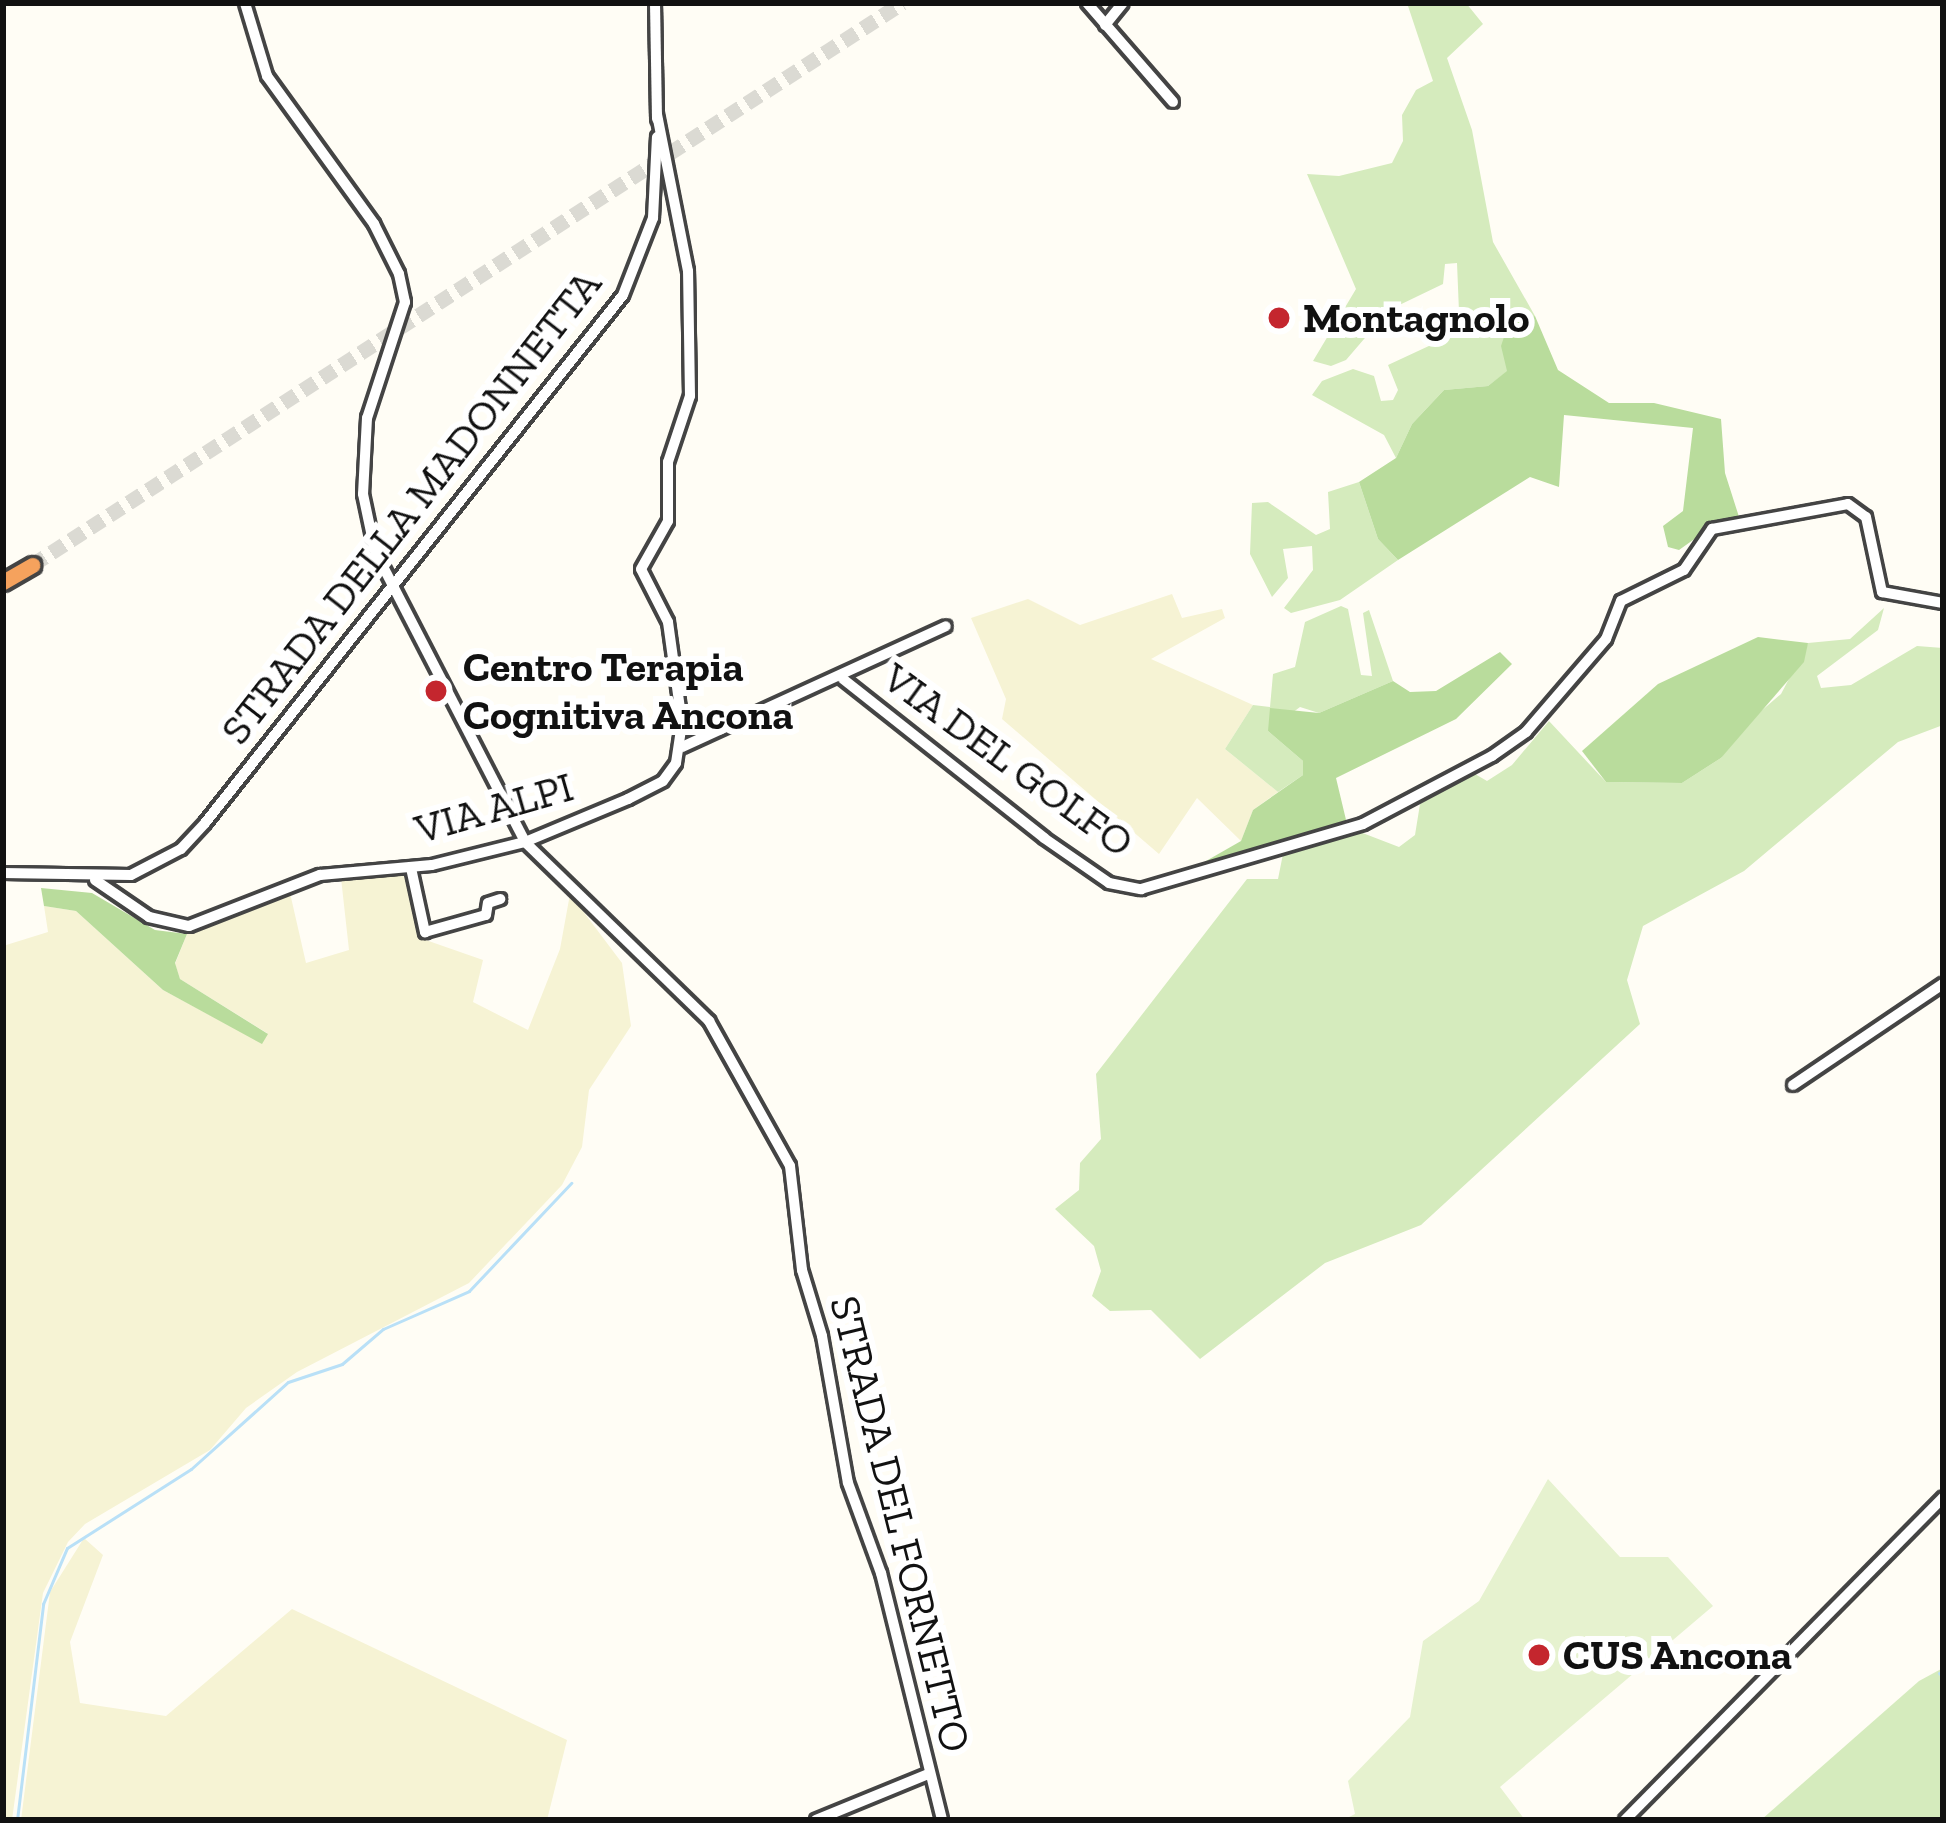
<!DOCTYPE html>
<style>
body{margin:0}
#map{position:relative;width:1946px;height:1823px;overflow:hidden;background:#fffdf5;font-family:"Zilla Slab",serif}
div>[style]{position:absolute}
.farmland>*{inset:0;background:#f6f3d4}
.green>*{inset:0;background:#d5ebbd}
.forest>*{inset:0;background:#b9dc9c}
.pitch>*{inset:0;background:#e6f2cf}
.stream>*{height:3px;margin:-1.5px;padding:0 1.5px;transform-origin:1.5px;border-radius:1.5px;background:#b9e0f7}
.highway-tunnel>*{height:15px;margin-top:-7.5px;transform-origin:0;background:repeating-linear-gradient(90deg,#dbdad3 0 15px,transparent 0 23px)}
.roads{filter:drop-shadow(3px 0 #444) drop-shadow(-3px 0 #444) drop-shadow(0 3px #444) drop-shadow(0 -3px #444)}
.minor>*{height:10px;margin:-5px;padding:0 5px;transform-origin:5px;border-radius:5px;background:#fff}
.highway>*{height:15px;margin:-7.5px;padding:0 7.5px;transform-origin:7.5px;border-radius:7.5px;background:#f5a25d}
.dots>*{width:33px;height:33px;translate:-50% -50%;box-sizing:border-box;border:6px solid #fff;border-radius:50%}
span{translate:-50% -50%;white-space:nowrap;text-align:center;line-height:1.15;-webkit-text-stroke:12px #fff;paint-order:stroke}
.poi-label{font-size:42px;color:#111;font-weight:700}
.left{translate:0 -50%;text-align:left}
.street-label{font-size:42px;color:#111}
.frame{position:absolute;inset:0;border:6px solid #111;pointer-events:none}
</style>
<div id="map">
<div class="farmland">
<i style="clip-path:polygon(1172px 594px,1182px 618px,1222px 609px,1225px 618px,1151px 659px,1253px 705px,1225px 749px,1278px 792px,1253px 810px,1241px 841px,1197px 798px,1159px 854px,1002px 719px,1006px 699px,971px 618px,1028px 599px,1080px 625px)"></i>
<i style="clip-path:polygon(406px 873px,420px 938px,483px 960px,473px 1002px,528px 1030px,560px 949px,570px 894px,622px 963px,631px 1026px,589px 1090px,582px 1147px,562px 1185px,469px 1283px,297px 1372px,246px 1408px,210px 1450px,85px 1524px,68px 1542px,43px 1593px,12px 1820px,3px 1820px,3px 946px,48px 932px,44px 906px,76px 911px,163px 990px,262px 1043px,267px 1033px,180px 979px,175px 964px,187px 934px,290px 893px,306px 963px,349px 950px,341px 878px)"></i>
<i style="clip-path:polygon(84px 1538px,103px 1555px,70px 1642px,80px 1703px,166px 1716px,292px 1609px,567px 1740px,547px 1820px,21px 1820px,50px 1592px)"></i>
</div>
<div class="green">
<i style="clip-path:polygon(1407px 3px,1466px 3px,1483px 24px,1447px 58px,1472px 130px,1493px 242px,1535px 316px,1509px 323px,1508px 371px,1488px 386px,1444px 390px,1412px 424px,1396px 458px,1384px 435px,1312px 395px,1322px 381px,1353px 369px,1374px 376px,1381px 401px,1393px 400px,1398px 390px,1388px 365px,1446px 338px,1459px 312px,1457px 263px,1445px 264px,1443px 284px,1389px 310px,1346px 360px,1331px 366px,1313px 361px,1356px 289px,1307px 174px,1339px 176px,1392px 163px,1403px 141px,1402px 115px,1416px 90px,1433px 81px)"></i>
<i style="clip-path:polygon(1359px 482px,1378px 539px,1398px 560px,1340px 600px,1291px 613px,1284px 608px,1313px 570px,1312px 546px,1283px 549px,1288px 578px,1272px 597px,1250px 554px,1252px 503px,1268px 502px,1316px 535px,1330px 529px,1328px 492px)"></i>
<i style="clip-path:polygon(1341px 606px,1348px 609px,1361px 675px,1372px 676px,1363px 613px,1369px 610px,1393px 681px,1319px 713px,1300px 707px,1268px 731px,1303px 761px,1303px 775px,1278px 792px,1225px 749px,1253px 705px,1270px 707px,1273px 674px,1295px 667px,1305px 622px)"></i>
<i style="clip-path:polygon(1884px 608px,1878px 630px,1817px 676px,1821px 688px,1851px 685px,1917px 646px,1943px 648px,1943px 725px,1898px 742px,1744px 871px,1643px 926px,1627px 980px,1640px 1024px,1421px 1225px,1325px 1263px,1200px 1359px,1151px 1310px,1110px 1311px,1092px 1296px,1101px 1271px,1094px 1246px,1055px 1209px,1079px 1190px,1080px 1163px,1101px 1139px,1096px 1074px,1247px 879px,1278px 879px,1283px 854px,1360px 832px,1399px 847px,1415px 835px,1420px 804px,1475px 774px,1487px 781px,1512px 765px,1549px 721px,1606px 782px,1682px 783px,1721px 758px,1738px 731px,1781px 694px,1808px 643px,1850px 639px)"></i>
<i style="clip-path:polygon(1943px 1668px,1943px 1820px,1761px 1820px,1919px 1681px)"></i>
</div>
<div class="forest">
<i style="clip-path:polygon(1535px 316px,1558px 370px,1609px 403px,1654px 403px,1721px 419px,1725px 473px,1740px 520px,1714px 525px,1679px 550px,1668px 547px,1663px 526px,1683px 511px,1693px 428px,1564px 415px,1559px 487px,1530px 477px,1398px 560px,1378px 539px,1359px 482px,1396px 458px,1412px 424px,1444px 390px,1488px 386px,1507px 371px,1501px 346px,1509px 322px)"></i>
<i style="clip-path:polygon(1758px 637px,1808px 643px,1804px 662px,1721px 758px,1682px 783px,1606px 782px,1582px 751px,1658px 684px)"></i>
<i style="clip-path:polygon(1500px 652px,1512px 664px,1456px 719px,1336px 778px,1347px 824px,1199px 865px,1241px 841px,1253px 810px,1303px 775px,1303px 761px,1268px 731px,1270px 708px,1319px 713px,1393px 681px,1410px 692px,1436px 691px)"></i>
<i style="clip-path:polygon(41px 888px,92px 893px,155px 930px,187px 934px,175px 963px,180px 979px,268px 1034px,262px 1044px,163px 990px,76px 911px,44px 906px)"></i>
</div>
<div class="pitch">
<i style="clip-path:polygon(1548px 1479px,1620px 1557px,1668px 1557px,1713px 1606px,1500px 1787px,1525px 1820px,1343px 1820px,1355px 1814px,1348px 1781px,1410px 1717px,1423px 1641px,1479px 1601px)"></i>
</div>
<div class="stream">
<i style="left:1939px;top:1673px;width:6px;rotate:45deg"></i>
<i style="left:17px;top:1820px;width:218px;rotate:-83.1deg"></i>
<i style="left:43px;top:1604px;width:61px;rotate:-66.8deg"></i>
<i style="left:67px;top:1548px;width:147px;rotate:-32.5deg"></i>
<i style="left:191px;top:1469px;width:130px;rotate:-41.9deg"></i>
<i style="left:288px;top:1382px;width:57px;rotate:-18.4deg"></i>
<i style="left:342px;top:1364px;width:54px;rotate:-40.5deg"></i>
<i style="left:383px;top:1329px;width:94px;rotate:-23.8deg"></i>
<i style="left:469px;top:1291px;width:149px;rotate:-46.6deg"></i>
</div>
<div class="highway-tunnel">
<i style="left:32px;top:565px;width:1036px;rotate:-32.86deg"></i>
</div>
<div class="roads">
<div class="minor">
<i style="left:245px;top:3px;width:76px;rotate:73.2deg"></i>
<i style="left:267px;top:76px;width:183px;rotate:54.1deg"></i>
<i style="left:374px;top:224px;width:56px;rotate:63.4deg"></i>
<i style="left:399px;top:274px;width:29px;rotate:78deg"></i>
<i style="left:405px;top:302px;width:122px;rotate:108.1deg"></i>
<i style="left:367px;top:418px;width:76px;rotate:93deg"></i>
<i style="left:363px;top:494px;width:58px;rotate:78.1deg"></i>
<i style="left:375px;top:551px;width:327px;rotate:62.7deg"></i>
<i style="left:525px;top:842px;width:257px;rotate:44.2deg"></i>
<i style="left:709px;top:1021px;width:166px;rotate:60.8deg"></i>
<i style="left:790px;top:1166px;width:105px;rotate:83.4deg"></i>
<i style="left:802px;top:1270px;width:69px;rotate:73.1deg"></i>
<i style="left:822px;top:1336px;width:149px;rotate:80deg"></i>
<i style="left:848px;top:1483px;width:96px;rotate:69.9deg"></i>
<i style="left:881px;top:1573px;width:254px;rotate:76.1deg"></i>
<i style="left:655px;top:3px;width:116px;rotate:89deg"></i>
<i style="left:1087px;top:3px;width:131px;rotate:49deg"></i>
<i style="left:1105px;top:25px;width:28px;rotate:-51deg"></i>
<i style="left:843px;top:679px;width:256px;rotate:38.3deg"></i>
<i style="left:1044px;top:838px;width:79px;rotate:34.7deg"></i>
<i style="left:1109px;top:883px;width:33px;rotate:11deg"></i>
<i style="left:1141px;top:889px;width:231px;rotate:-16.3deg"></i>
<i style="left:1363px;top:824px;width:146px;rotate:-27.8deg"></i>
<i style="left:1492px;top:756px;width:42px;rotate:-35.2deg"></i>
<i style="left:1526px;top:732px;width:123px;rotate:-49.3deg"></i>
<i style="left:1606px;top:639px;width:41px;rotate:-68.5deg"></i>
<i style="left:1621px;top:601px;width:70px;rotate:-26.2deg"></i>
<i style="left:1684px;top:570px;width:50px;rotate:-55.7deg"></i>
<i style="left:1712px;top:529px;width:138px;rotate:-10.4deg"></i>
<i style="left:1848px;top:504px;width:22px;rotate:36deg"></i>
<i style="left:1866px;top:517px;width:77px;rotate:78deg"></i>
<i style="left:1882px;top:592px;width:62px;rotate:10.2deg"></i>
<i style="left:682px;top:747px;width:290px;rotate:-24.6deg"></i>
<i style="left:411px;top:868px;width:66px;rotate:77.7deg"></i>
<i style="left:425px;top:932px;width:63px;rotate:-15.6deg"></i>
<i style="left:486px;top:915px;width:12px;rotate:-81deg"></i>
<i style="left:488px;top:903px;width:13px;rotate:-18deg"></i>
<i style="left:3px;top:873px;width:128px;rotate:0.9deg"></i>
<i style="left:131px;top:875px;width:56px;rotate:-27.5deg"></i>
<i style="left:181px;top:849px;width:35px;rotate:-47deg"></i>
<i style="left:205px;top:823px;width:673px;rotate:-51.63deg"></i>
<i style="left:623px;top:295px;width:83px;rotate:-68.7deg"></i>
<i style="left:653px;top:218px;width:81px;rotate:-87.2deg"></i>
<i style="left:95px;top:880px;width:65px;rotate:34.4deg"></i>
<i style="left:149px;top:917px;width:41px;rotate:12.7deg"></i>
<i style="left:189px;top:926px;width:141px;rotate:-21.3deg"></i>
<i style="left:320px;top:875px;width:112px;rotate:-5.1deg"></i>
<i style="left:432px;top:865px;width:96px;rotate:-13.9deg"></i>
<i style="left:525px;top:842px;width:112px;rotate:-22.7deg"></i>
<i style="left:628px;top:799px;width:39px;rotate:-27deg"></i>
<i style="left:663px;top:781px;width:22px;rotate:-54deg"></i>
<i style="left:676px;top:763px;width:40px;rotate:-81.5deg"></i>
<i style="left:682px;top:723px;width:102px;rotate:-97.9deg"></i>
<i style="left:668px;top:622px;width:59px;rotate:-117deg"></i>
<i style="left:641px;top:569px;width:55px;rotate:-60.6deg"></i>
<i style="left:668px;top:521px;width:59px;rotate:-90deg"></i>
<i style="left:668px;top:462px;width:70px;rotate:-71.6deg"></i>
<i style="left:690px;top:396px;width:125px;rotate:-90.9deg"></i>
<i style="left:688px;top:271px;width:160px;rotate:-101.2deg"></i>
<i style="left:1793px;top:1085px;width:181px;rotate:-34deg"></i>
<i style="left:816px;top:1820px;width:121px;rotate:-22.3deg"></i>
<i style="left:1625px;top:1820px;width:453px;rotate:-45.4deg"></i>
</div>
<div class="highway">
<i style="left:3px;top:582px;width:34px;rotate:-30deg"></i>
</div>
</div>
<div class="dots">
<i style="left:1279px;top:318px;background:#c4262e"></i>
<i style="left:436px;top:691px;background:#c4262e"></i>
<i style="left:1539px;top:1655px;background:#c4262e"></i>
</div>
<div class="poi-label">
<span class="left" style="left:1303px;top:318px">Montagnolo</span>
<span class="left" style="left:463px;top:691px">Centro Terapia<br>Cognitiva Ancona</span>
<span class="left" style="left:1563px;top:1655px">CUS Ancona</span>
</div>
<div class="street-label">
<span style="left:411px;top:507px;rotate:-52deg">STRADA DELLA MADONNETTA</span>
<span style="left:1008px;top:760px;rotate:36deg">VIA DEL GOLFO</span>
<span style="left:494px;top:808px;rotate:-16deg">VIA ALPI</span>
<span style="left:900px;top:1524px;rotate:76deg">STRADA DEL FORNETTO</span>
</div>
<div class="frame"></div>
</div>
